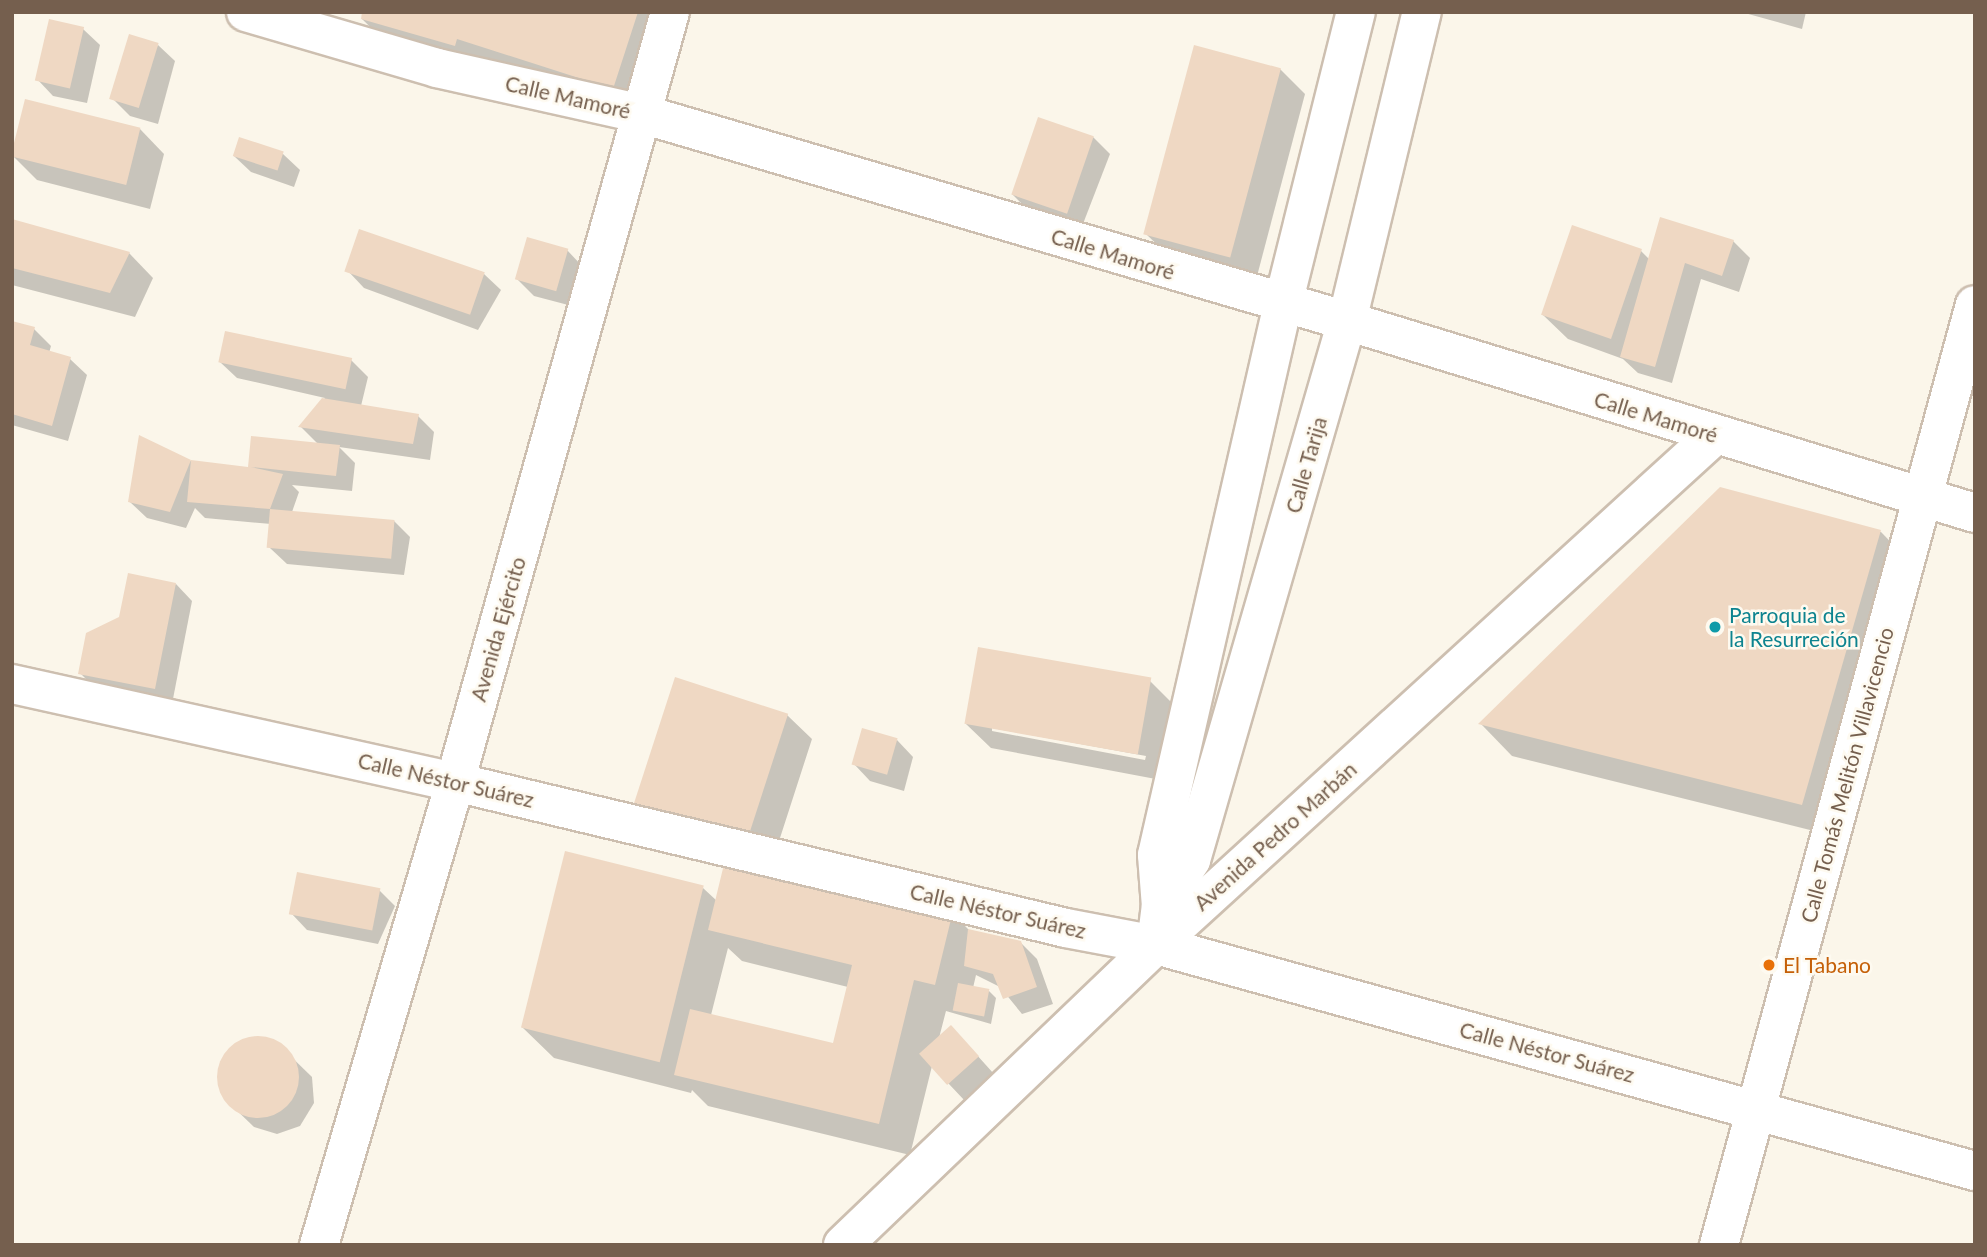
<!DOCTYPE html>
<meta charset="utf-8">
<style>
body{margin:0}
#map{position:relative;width:1987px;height:1257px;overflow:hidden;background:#fbf6ea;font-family:Lato,sans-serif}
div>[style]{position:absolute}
.shadow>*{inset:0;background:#0003}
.building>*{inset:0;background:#efd8c3;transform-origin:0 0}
.round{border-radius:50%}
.roads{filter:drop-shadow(2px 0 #cdbfb0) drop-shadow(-2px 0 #cdbfb0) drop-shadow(0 2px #cdbfb0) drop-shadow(0 -2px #cdbfb0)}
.minor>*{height:38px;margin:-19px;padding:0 19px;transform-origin:19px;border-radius:19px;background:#fff}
.tertiary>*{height:38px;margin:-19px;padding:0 19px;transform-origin:19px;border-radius:19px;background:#fff}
.dots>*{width:19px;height:19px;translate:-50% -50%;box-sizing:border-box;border:4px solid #fefaf0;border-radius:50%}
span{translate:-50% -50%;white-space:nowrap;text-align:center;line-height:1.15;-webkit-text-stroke:5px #fefaf0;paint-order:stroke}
.street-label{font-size:21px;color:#755f4e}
.culture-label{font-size:21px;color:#0d838f}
.left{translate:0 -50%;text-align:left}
.food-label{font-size:21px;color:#c56008}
.frame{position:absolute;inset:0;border:14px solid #755f4e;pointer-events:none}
</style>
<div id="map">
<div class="shadow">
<i style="clip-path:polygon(364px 12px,679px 12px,645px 119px,394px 50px,362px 19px)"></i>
<i style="clip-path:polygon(1741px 12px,1806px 12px,1802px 29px)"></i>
<i style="clip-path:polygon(83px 29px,100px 45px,87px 103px,53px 96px,37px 79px)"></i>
<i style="clip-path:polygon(158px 45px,175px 61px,158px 124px,130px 116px,113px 99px)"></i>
<i style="clip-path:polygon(1280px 69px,1305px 94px,1256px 280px,1171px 258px,1146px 234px)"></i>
<i style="clip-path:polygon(140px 129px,164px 154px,150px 209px,37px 180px,13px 156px)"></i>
<i style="clip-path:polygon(1093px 137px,1110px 154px,1081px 229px,1028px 210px,1012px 194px)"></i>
<i style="clip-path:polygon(283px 154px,300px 170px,294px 187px,251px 172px,234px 156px)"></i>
<i style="clip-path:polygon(12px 221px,129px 253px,153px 278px,135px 317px,12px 285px)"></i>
<i style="clip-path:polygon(360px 231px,484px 274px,501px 290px,478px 330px,364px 288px,348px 271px)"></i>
<i style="clip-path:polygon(1733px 241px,1750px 258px,1739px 292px,1701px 279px,1672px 383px,1638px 373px,1623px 359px,1568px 339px,1543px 315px,1641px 251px,1650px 260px)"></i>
<i style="clip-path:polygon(567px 250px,583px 267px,572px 306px,534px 296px,517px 279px)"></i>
<i style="clip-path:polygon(12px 323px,34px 329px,51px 346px,49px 353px,70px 359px,87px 375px,68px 441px,12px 425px)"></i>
<i style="clip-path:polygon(351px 360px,368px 377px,361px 406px,418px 416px,434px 432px,430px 460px,339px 447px,355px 463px,352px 491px,292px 485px,299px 492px,292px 512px,394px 521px,410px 537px,404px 575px,287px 564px,270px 548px,271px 524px,205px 518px,195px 508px,186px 528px,147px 518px,130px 502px,141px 437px,191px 461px,250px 469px,253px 438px,318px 444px,301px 427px,325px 398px,237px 378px,220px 362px)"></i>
<i style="clip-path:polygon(1721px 489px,1881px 532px,1912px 564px,1834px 836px,1512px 756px,1481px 724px)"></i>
<i style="clip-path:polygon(176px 584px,192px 601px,172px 704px,97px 690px,80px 673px,121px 619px)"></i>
<i style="clip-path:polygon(evenodd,1150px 681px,1175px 706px,1161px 780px,991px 748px,966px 724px,1150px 681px,992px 728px,1146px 756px,1145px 760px,992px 731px,992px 728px)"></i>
<i style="clip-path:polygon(evenodd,787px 715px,812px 739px,770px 869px,952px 913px,971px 932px,1020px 942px,1037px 959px,1053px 1004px,1022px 1014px,1000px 987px,976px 975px,973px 988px,988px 990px,996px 998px,991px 1024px,946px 1011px,939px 1038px,967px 1044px,994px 1074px,965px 1101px,932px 1066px,910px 1155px,708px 1106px,692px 1090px,691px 1093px,554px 1058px,522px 1027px,703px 888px,717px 901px,787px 715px,728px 948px,742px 961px,848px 987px,834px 1045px,711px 1015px,728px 948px)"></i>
<i style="clip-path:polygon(897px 740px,913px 757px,904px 791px,870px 781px,854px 764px)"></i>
<i style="clip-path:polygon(379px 890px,395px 906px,378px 944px,307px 930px,291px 913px)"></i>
<i style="clip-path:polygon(249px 1039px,275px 1041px,312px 1077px,314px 1103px,300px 1126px,277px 1134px,254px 1127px,227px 1101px,221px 1091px,221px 1064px,237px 1044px)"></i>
</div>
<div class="building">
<i style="clip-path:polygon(362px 12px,638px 12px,613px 89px,457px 39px,455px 46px,361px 19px)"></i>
<i style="left:49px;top:19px;width:36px;height:63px;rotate:13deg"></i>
<i style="left:129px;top:34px;width:31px;height:68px;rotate:17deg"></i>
<i style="left:1194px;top:45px;width:90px;height:196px;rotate:15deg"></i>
<i style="left:25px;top:99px;width:119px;height:59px;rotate:14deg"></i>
<i style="left:1038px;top:117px;width:59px;height:82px;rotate:19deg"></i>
<i style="left:239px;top:137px;width:47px;height:20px;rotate:18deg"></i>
<i style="clip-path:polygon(1660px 217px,1734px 240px,1722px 276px,1685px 263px,1655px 367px,1620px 357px)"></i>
<i style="clip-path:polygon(12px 219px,130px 252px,110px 293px,12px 268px)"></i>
<i style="left:1572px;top:225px;width:74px;height:95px;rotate:19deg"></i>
<i style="left:359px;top:229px;width:133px;height:45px;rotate:19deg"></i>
<i style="left:527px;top:237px;width:43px;height:44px;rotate:16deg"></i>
<i style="clip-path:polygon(12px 321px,35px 327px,30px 345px,71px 357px,52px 426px,12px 414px)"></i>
<i style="left:225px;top:331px;width:130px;height:32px;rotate:12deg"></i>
<i style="clip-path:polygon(322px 398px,419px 414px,413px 444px,298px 427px)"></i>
<i style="clip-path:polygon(139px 435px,191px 460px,170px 512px,128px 502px)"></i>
<i style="clip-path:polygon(251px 436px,340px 445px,336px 476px,251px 467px,283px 474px,270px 509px,187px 502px,191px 460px,248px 467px)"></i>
<i style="clip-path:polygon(1720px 487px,1881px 530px,1802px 805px,1478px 724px)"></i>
<i style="left:270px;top:509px;width:125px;height:39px;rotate:5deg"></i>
<i style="clip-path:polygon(128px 573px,176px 583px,155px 689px,78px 674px,86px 633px,119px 617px)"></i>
<i style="left:978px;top:647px;width:176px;height:78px;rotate:10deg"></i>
<i style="left:675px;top:677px;width:119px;height:139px;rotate:18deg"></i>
<i style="left:862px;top:728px;width:37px;height:38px;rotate:16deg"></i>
<i style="left:565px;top:851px;width:143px;height:182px;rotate:14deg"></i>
<i style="clip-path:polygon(726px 856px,953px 911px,935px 985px,914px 980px,879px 1124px,674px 1075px,690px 1009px,833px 1043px,852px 965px,708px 930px)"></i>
<i style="left:297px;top:872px;width:85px;height:43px;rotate:11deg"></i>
<i style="clip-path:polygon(968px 929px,1021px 941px,1037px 987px,1003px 999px,993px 974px,964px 966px)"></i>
<i style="left:958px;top:983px;width:32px;height:28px;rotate:11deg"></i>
<i style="left:951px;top:1025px;width:42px;height:43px;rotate:48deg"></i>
<i class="round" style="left:217px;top:1036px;width:82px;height:82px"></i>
</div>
<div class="roads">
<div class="minor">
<i style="left:246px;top:12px;width:199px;rotate:16.3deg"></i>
<i style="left:437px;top:68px;width:210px;rotate:12.6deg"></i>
<i style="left:642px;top:114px;width:735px;rotate:16.36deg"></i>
<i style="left:1347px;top:321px;width:657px;rotate:17deg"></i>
<i style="left:12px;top:684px;width:454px;rotate:12.5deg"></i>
<i style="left:455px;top:782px;width:628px;rotate:13.44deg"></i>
<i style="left:1066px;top:928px;width:92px;rotate:10.7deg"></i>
<i style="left:1156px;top:945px;width:850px;rotate:15.43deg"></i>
<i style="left:1156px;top:945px;width:757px;rotate:-42.38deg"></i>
<i style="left:319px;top:1245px;width:483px;rotate:-73.6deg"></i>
<i style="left:455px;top:782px;width:799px;rotate:-74.4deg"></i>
<i style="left:1719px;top:1245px;width:974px;rotate:-74.77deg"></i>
</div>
<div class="tertiary">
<i style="left:1161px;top:907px;width:56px;rotate:-57.4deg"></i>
<i style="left:1191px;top:860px;width:561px;rotate:-73.86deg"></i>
<i style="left:1347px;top:321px;width:318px;rotate:-76.4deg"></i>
<i style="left:843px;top:1245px;width:434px;rotate:-43.8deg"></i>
<i style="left:1156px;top:945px;width:38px;rotate:-83deg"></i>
<i style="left:1161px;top:907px;width:52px;rotate:-94.4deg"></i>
<i style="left:1157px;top:855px;width:565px;rotate:-77.12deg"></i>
<i style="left:1283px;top:304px;width:301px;rotate:-76deg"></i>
</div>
</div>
<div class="dots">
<i style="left:1715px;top:627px;background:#0f9aa8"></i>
<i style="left:1769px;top:965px;background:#e8710a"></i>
</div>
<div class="street-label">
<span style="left:568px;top:97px;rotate:13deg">Calle Mamoré</span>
<span style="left:1113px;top:254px;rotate:17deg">Calle Mamoré</span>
<span style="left:1656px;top:417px;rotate:17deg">Calle Mamoré</span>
<span style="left:1306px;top:465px;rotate:-74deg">Calle Tarija</span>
<span style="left:498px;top:629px;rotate:-74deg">Avenida Ejército</span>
<span style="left:1847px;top:775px;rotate:-75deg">Calle Tomás Melitón Villavicencio</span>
<span style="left:446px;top:780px;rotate:13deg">Calle Néstor Suárez</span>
<span style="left:1275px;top:836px;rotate:-42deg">Avenida Pedro Marbán</span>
<span style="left:998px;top:911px;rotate:13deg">Calle Néstor Suárez</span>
<span style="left:1547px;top:1052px;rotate:15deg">Calle Néstor Suárez</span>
</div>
<div class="culture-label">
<span class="left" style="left:1729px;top:627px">Parroquia de<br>la Resurreción</span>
</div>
<div class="food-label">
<span class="left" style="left:1783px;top:965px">El Tabano</span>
</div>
<div class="frame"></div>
</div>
